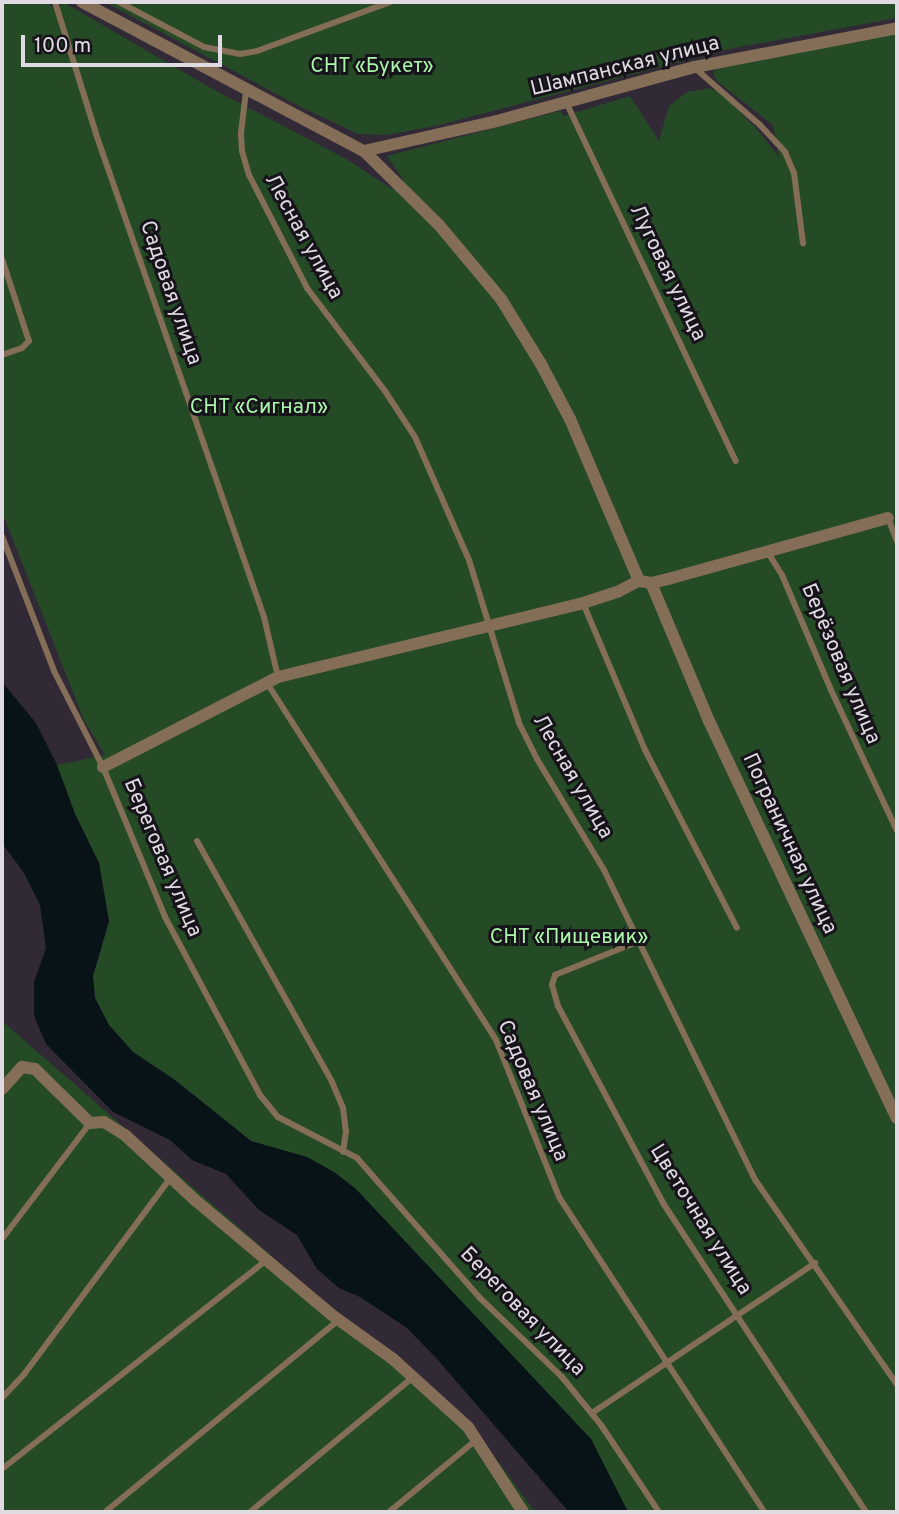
<!DOCTYPE html>
<meta charset="utf-8">
<style>
body{margin:0}
#map{position:relative;width:899px;height:1514px;overflow:hidden;background:#322937;font-family:Overpass,sans-serif}
div>[style]{position:absolute}
.green>*{inset:0;background:#254a26}
.water>*{inset:0;background:#071317}
.service>*{height:6px;margin:-3px;padding:0 3px;transform-origin:3px;border-radius:3px;background:#846e57}
.minor>*{height:12px;margin:-6px;padding:0 6px;transform-origin:6px;border-radius:6px;background:#846e57}
span{translate:-50% -50%;white-space:nowrap;text-align:center;line-height:1.15;-webkit-text-stroke:6px #17131a;paint-order:stroke}
.park-label{font-size:21px;color:#aaf7ab}
.street-label{font-size:21px;color:#e0dae3}
.frame{position:absolute;inset:0;border:4px solid #e0dae3;pointer-events:none}
.scale{position:absolute;left:21px;top:35px;width:201px;height:32px;box-sizing:border-box;border:4px solid #e0dae3;border-top:0;padding-left:9px;font-size:21px;line-height:24px;white-space:nowrap;color:#e0dae3;-webkit-text-stroke:5px #17131a;paint-order:stroke}
</style>
<div id="map">
<div class="green">
<i style="clip-path:polygon(2px 2px,50px 2px,50px 6px,59px 8px,63px 2px,211px 88px,348px 160px,392px 189px,404px 181px,387px 156px,560px 111px,564px 116px,630px 96px,659px 141px,669px 106px,687px 92px,710px 88px,723px 95px,755px 127px,779px 157px,773px 125px,718px 82px,714px 76px,715px 69px,897px 31px,897px 1512px,628px 1512px,591px 1439px,431px 1270px,270px 1148px,251px 1141px,175px 1080px,133px 1052px,109px 1025px,95px 998px,93px 976px,109px 921px,99px 863px,75px 814px,57px 765px,105px 755px,84px 720px,2px 512px)"></i>
<i style="clip-path:polygon(105px 2px,897px 2px,897px 18px,729px 49px,436px 126px,386px 135px,358px 134px,299px 106px)"></i>
<i style="clip-path:polygon(2px 1021px,321px 1299px,464px 1415px,535px 1512px,2px 1512px)"></i>
</div>
<div class="water">
<i style="clip-path:polygon(2px 682px,36px 723px,57px 765px,75px 814px,99px 863px,109px 921px,93px 976px,95px 998px,109px 1025px,133px 1052px,175px 1080px,251px 1141px,307px 1157px,334px 1172px,356px 1189px,591px 1439px,628px 1512px,569px 1512px,437px 1359px,407px 1328px,360px 1297px,339px 1288px,317px 1269px,297px 1235px,259px 1210px,226px 1174px,192px 1160px,170px 1140px,113px 1112px,46px 1044px,34px 1016px,34px 982px,46px 948px,40px 905px,24px 873px,2px 843px)"></i>
</div>
<div class="service">
<i style="left:55px;top:2px;width:138px;rotate:72.7deg"></i>
<i style="left:96px;top:134px;width:511px;rotate:70.82deg"></i>
<i style="left:264px;top:617px;width:62px;rotate:76.9deg"></i>
<i style="left:119px;top:2px;width:96px;rotate:27.9deg"></i>
<i style="left:204px;top:47px;width:37px;rotate:11deg"></i>
<i style="left:240px;top:54px;width:17px;rotate:-10deg"></i>
<i style="left:257px;top:51px;width:142px;rotate:-20.2deg"></i>
<i style="left:696px;top:69px;width:85px;rotate:41.2deg"></i>
<i style="left:760px;top:125px;width:37px;rotate:47deg"></i>
<i style="left:785px;top:152px;width:23px;rotate:67deg"></i>
<i style="left:794px;top:173px;width:71px;rotate:82.7deg"></i>
<i style="left:246px;top:91px;width:42px;rotate:96.8deg"></i>
<i style="left:241px;top:133px;width:18px;rotate:87deg"></i>
<i style="left:242px;top:151px;width:25px;rotate:74deg"></i>
<i style="left:249px;top:175px;width:127px;rotate:62.8deg"></i>
<i style="left:307px;top:288px;width:129px;rotate:52.9deg"></i>
<i style="left:385px;top:391px;width:55px;rotate:56.9deg"></i>
<i style="left:415px;top:437px;width:134px;rotate:66.3deg"></i>
<i style="left:469px;top:560px;width:170px;rotate:72.9deg"></i>
<i style="left:519px;top:723px;width:40px;rotate:63.4deg"></i>
<i style="left:537px;top:759px;width:130px;rotate:58.9deg"></i>
<i style="left:604px;top:870px;width:346px;rotate:64deg"></i>
<i style="left:756px;top:1181px;width:248px;rotate:55.3deg"></i>
<i style="left:566px;top:102px;width:397px;rotate:64.7deg"></i>
<i style="left:2px;top:259px;width:86px;rotate:71.8deg"></i>
<i style="left:29px;top:341px;width:10px;rotate:135deg"></i>
<i style="left:22px;top:348px;width:21px;rotate:161deg"></i>
<i style="left:888px;top:518px;width:25px;rotate:69deg"></i>
<i style="left:2px;top:536px;width:145px;rotate:68.9deg"></i>
<i style="left:54px;top:671px;width:108px;rotate:63deg"></i>
<i style="left:103px;top:767px;width:162px;rotate:67.5deg"></i>
<i style="left:165px;top:917px;width:202px;rotate:61.9deg"></i>
<i style="left:260px;top:1095px;width:28px;rotate:51deg"></i>
<i style="left:278px;top:1117px;width:89px;rotate:27.4deg"></i>
<i style="left:357px;top:1158px;width:186px;rotate:48.7deg"></i>
<i style="left:480px;top:1298px;width:114px;rotate:43.9deg"></i>
<i style="left:562px;top:1377px;width:62px;rotate:50.9deg"></i>
<i style="left:601px;top:1425px;width:105px;rotate:56.3deg"></i>
<i style="left:767px;top:551px;width:28px;rotate:58deg"></i>
<i style="left:782px;top:575px;width:125px;rotate:66.9deg"></i>
<i style="left:831px;top:690px;width:156px;rotate:64.9deg"></i>
<i style="left:583px;top:603px;width:160px;rotate:67.1deg"></i>
<i style="left:645px;top:750px;width:200px;rotate:62.7deg"></i>
<i style="left:267px;top:683px;width:424px;rotate:57.3deg"></i>
<i style="left:496px;top:1040px;width:169px;rotate:68.1deg"></i>
<i style="left:559px;top:1197px;width:376px;rotate:56.9deg"></i>
<i style="left:197px;top:841px;width:276px;rotate:60.7deg"></i>
<i style="left:332px;top:1082px;width:28px;rotate:67deg"></i>
<i style="left:343px;top:1108px;width:23px;rotate:83deg"></i>
<i style="left:346px;top:1131px;width:21px;rotate:98deg"></i>
<i style="left:637px;top:942px;width:88px;rotate:158.1deg"></i>
<i style="left:555px;top:975px;width:10px;rotate:107deg"></i>
<i style="left:552px;top:985px;width:22px;rotate:74deg"></i>
<i style="left:558px;top:1006px;width:223px;rotate:61.9deg"></i>
<i style="left:663px;top:1203px;width:370px;rotate:56.7deg"></i>
<i style="left:2px;top:1239px;width:146px;rotate:-52.8deg"></i>
<i style="left:2px;top:1398px;width:34px;rotate:-47deg"></i>
<i style="left:25px;top:1373px;width:244px;rotate:-53.3deg"></i>
<i style="left:592px;top:1413px;width:269px;rotate:-33.9deg"></i>
<i style="left:2px;top:1469px;width:337px;rotate:-38.3deg"></i>
<i style="left:105px;top:1512px;width:303px;rotate:-39.4deg"></i>
<i style="left:250px;top:1512px;width:212px;rotate:-39.6deg"></i>
<i style="left:389px;top:1512px;width:113px;rotate:-39.6deg"></i>
</div>
<div class="minor">
<i style="left:82px;top:2px;width:319px;rotate:27.9deg"></i>
<i style="left:364px;top:151px;width:105px;rotate:44.6deg"></i>
<i style="left:439px;top:225px;width:97px;rotate:50deg"></i>
<i style="left:501px;top:299px;width:76px;rotate:58.4deg"></i>
<i style="left:541px;top:364px;width:62px;rotate:62.2deg"></i>
<i style="left:570px;top:419px;width:176px;rotate:66.9deg"></i>
<i style="left:364px;top:151px;width:136px;rotate:-12.7deg"></i>
<i style="left:497px;top:121px;width:205px;rotate:-15.3deg"></i>
<i style="left:695px;top:67px;width:206px;rotate:-10.9deg"></i>
<i style="left:651px;top:583px;width:150px;rotate:67.2deg"></i>
<i style="left:709px;top:721px;width:439px;rotate:64.7deg"></i>
<i style="left:103px;top:767px;width:197px;rotate:-27.2deg"></i>
<i style="left:278px;top:677px;width:314px;rotate:-13.6deg"></i>
<i style="left:583px;top:603px;width:38px;rotate:-18deg"></i>
<i style="left:619px;top:591px;width:22px;rotate:-27deg"></i>
<i style="left:639px;top:581px;width:12px;rotate:9deg"></i>
<i style="left:651px;top:583px;width:17px;rotate:-13deg"></i>
<i style="left:668px;top:579px;width:228px;rotate:-15.5deg"></i>
<i style="left:2px;top:1089px;width:30px;rotate:-48deg"></i>
<i style="left:22px;top:1067px;width:13px;rotate:9deg"></i>
<i style="left:35px;top:1069px;width:77px;rotate:44.5deg"></i>
<i style="left:90px;top:1123px;width:14px;rotate:-4deg"></i>
<i style="left:104px;top:1122px;width:25px;rotate:32deg"></i>
<i style="left:125px;top:1135px;width:96px;rotate:42.9deg"></i>
<i style="left:195px;top:1200px;width:179px;rotate:40deg"></i>
<i style="left:332px;top:1315px;width:75px;rotate:35.8deg"></i>
<i style="left:393px;top:1359px;width:101px;rotate:42.2deg"></i>
<i style="left:468px;top:1427px;width:101px;rotate:57.1deg"></i>
</div>
<div class="park-label">
<span style="left:372px;top:67px">СНТ «Букет»</span>
<span style="left:259px;top:408px">СНТ «Сигнал»</span>
<span style="left:569px;top:938px">СНТ «Пищевик»</span>
</div>
<div class="street-label">
<span style="left:625px;top:67px;rotate:-14deg">Шампанская улица</span>
<span style="left:303px;top:237px;rotate:61deg">Лесная улица</span>
<span style="left:667px;top:273px;rotate:64deg">Луговая улица</span>
<span style="left:170px;top:293px;rotate:71deg">Садовая улица</span>
<span style="left:840px;top:664px;rotate:67deg">Берёзовая улица</span>
<span style="left:572px;top:777px;rotate:60deg">Лесная улица</span>
<span style="left:789px;top:844px;rotate:65deg">Пограничная улица</span>
<span style="left:162px;top:858px;rotate:67deg">Береговая улица</span>
<span style="left:532px;top:1091px;rotate:67deg">Садовая улица</span>
<span style="left:700px;top:1220px;rotate:58deg">Цветочная улица</span>
<span style="left:522px;top:1312px;rotate:46deg">Береговая улица</span>
</div>
<div class="frame"></div>
<div class="scale">100 m</div>
</div>
